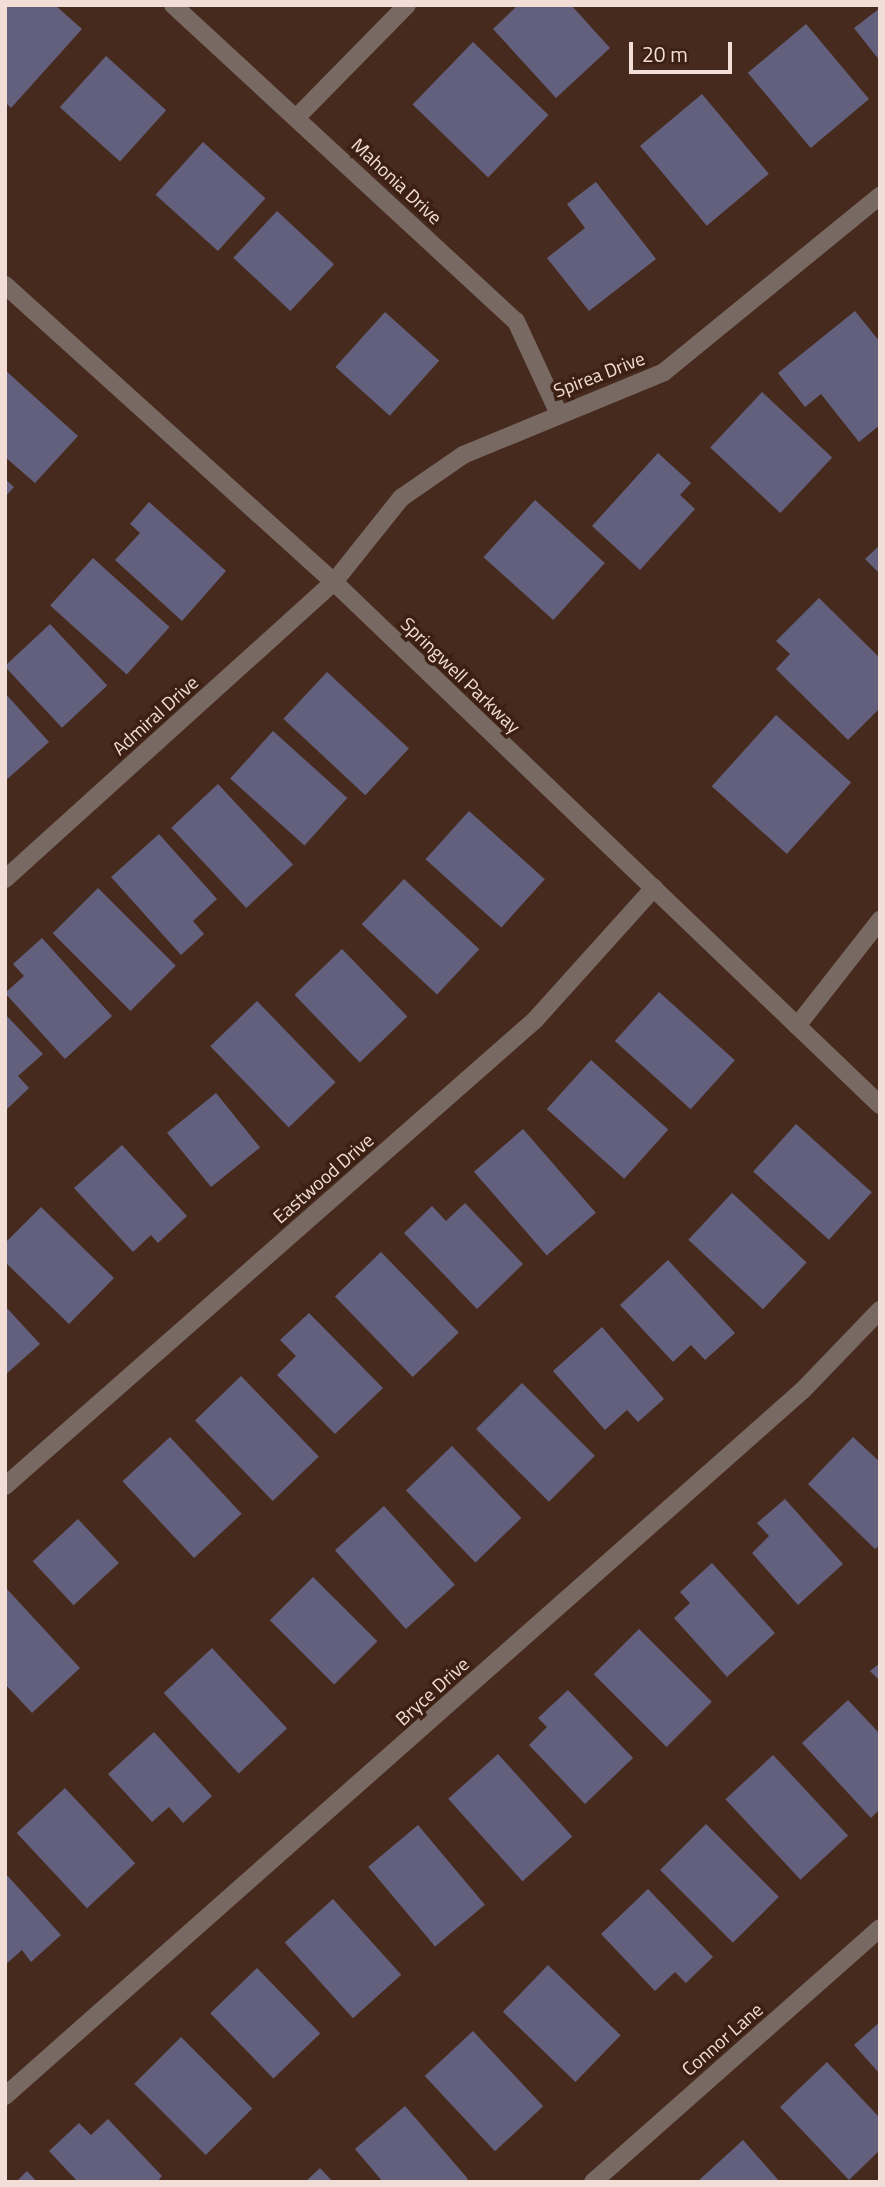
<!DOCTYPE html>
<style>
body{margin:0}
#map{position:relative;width:885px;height:2187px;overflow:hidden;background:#472a1e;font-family:"Titillium Web",sans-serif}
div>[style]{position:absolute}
.building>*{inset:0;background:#63607e;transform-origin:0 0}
.minor>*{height:18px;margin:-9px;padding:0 9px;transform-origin:9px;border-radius:9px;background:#786963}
.tertiary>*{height:18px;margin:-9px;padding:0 9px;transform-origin:9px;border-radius:9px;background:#786963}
span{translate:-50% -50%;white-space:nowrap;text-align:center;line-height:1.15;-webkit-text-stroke:7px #3c2014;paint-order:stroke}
.street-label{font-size:19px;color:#f2ded6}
.frame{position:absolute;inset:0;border:7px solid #f2ded6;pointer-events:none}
.scale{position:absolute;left:629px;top:42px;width:103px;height:32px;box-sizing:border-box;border:4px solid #f2ded6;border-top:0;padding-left:9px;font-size:21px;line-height:24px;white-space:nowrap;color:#f2ded6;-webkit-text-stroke:5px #3c2014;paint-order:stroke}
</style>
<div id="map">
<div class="building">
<i style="clip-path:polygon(5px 5px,55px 5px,82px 29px,11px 108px,5px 102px)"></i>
<i style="clip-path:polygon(518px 5px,571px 5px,610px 48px,556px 98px,493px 29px)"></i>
<i style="clip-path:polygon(880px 8px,880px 61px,854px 28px)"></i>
<i style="left:806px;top:24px;width:98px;height:76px;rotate:50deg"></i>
<i style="left:473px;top:42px;width:105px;height:87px;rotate:44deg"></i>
<i style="left:106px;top:56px;width:81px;height:69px;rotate:42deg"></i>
<i style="left:702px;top:94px;width:104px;height:81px;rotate:50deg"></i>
<i style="left:203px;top:142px;width:84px;height:71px;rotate:42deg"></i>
<i style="clip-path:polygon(596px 182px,656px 259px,589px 311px,547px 258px,585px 228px,567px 204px)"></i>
<i style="left:277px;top:211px;width:78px;height:64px;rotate:43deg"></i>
<i style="clip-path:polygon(855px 311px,880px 342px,880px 425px,859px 442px,821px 394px,805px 407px,778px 373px)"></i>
<i style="left:385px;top:312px;width:73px;height:74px;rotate:42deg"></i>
<i style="clip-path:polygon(5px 370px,78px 436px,35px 483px,5px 457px)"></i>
<i style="left:762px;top:392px;width:96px;height:76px;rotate:43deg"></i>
<i style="clip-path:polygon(658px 453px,691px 483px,680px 495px,695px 509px,640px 570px,592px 526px)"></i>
<i style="clip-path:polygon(5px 479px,14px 487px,5px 497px)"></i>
<i style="left:535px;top:500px;width:94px;height:77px;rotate:42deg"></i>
<i style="clip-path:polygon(149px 502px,226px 571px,182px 621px,115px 560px,140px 533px,130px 524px)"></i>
<i style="clip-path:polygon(880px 545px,880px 574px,865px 559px)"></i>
<i style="left:93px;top:558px;width:103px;height:64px;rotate:42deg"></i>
<i style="clip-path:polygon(819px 598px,880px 658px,880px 708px,848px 740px,776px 669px,790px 654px,776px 641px)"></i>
<i style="left:50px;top:624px;width:84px;height:62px;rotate:47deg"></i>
<i style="left:327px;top:672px;width:112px;height:64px;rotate:43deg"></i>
<i style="clip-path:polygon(5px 693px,49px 742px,5px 781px)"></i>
<i style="left:776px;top:715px;width:101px;height:96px;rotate:42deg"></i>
<i style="left:273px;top:731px;width:100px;height:64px;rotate:42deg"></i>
<i style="left:218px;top:784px;width:110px;height:64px;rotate:47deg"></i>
<i style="left:469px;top:811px;width:102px;height:65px;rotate:42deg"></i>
<i style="clip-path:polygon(159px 834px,217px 899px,193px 921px,204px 934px,181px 955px,111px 877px)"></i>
<i style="left:404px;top:879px;width:103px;height:62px;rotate:43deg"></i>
<i style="left:98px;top:888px;width:110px;height:64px;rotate:45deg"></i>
<i style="clip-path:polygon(42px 938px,112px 1016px,65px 1059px,5px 993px,24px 976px,13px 964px)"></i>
<i style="left:342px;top:949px;width:94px;height:66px;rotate:46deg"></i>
<i style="left:659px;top:992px;width:102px;height:66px;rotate:42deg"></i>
<i style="left:257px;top:1001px;width:113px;height:65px;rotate:46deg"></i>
<i style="clip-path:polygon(5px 1014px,43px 1054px,18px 1076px,29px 1088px,5px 1111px)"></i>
<i style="left:591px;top:1060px;width:104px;height:66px;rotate:42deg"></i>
<i style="left:216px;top:1093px;width:70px;height:63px;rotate:51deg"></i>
<i style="left:796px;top:1124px;width:102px;height:64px;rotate:42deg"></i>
<i style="left:523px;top:1129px;width:111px;height:65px;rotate:49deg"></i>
<i style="clip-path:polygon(122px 1145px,187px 1216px,158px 1243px,151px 1235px,133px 1252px,74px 1188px)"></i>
<i style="left:732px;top:1193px;width:102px;height:64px;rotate:43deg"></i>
<i style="clip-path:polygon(465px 1203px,523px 1264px,477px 1309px,404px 1233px,432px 1206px,446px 1221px)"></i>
<i style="clip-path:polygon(41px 1207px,114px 1278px,69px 1324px,5px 1262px,5px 1243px)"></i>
<i style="left:381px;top:1252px;width:112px;height:64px;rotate:46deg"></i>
<i style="clip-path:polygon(668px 1260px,735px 1333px,705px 1360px,691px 1345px,673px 1362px,620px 1305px)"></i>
<i style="clip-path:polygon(5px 1306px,40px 1344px,5px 1375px)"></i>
<i style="clip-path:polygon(309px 1313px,383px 1388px,335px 1434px,277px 1375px,296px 1356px,280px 1340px)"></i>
<i style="clip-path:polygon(602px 1327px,664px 1399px,638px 1422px,627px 1410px,605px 1430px,553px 1371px)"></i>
<i style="left:241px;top:1376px;width:112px;height:64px;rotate:46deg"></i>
<i style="left:522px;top:1383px;width:103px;height:65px;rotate:45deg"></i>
<i style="left:170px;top:1437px;width:105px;height:65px;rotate:47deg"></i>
<i style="clip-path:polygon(853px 1437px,880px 1462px,880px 1545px,875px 1549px,808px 1484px)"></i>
<i style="left:452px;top:1446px;width:100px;height:64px;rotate:46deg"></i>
<i style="clip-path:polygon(785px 1499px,843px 1564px,798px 1605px,752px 1553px,769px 1536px,757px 1523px)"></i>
<i style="left:384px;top:1506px;width:106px;height:66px;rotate:48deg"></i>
<i style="left:78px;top:1519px;width:60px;height:62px;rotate:47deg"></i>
<i style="clip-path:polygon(712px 1563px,775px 1633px,727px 1677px,674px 1618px,690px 1603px,680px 1592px)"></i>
<i style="left:313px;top:1577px;width:91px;height:61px;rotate:45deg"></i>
<i style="clip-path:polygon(5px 1587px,80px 1668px,32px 1713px,5px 1684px)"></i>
<i style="left:639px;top:1629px;width:103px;height:64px;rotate:45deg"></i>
<i style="left:212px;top:1648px;width:110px;height:66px;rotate:47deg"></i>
<i style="clip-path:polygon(880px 1663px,880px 1681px,870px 1671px)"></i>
<i style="clip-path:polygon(568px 1690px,633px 1758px,585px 1804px,529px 1745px,547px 1727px,538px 1718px)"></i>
<i style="clip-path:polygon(848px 1700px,880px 1734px,880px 1809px,871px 1818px,802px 1743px)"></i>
<i style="clip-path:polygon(154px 1732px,212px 1796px,183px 1823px,169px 1807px,152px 1822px,108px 1774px)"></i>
<i style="left:498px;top:1754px;width:111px;height:67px;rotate:48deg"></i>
<i style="left:773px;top:1755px;width:110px;height:65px;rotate:47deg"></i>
<i style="left:65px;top:1788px;width:103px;height:66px;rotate:47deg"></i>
<i style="left:706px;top:1824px;width:103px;height:65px;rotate:45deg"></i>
<i style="left:418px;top:1825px;width:104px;height:65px;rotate:50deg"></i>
<i style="clip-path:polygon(5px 1873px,61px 1935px,31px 1962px,22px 1950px,5px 1965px)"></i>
<i style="clip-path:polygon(648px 1889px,713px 1957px,686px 1983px,675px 1972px,655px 1991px,601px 1934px)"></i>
<i style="left:333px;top:1899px;width:102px;height:65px;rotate:48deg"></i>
<i style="left:548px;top:1965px;width:101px;height:65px;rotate:44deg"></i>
<i style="left:257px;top:1968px;width:91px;height:65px;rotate:46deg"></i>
<i style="clip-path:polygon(880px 2022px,880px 2074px,854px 2045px)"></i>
<i style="left:473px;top:2031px;width:103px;height:66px;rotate:47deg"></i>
<i style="left:181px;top:2037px;width:101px;height:66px;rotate:45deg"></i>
<i style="clip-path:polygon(827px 2062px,880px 2118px,880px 2150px,849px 2180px,780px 2107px)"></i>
<i style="clip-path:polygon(405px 2106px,468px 2179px,464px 2182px,383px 2182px,355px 2149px)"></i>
<i style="clip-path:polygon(108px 2119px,162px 2176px,157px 2182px,78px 2182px,49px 2151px,79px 2123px,91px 2135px)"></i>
<i style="clip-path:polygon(743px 2140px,780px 2182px,697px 2182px)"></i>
<i style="clip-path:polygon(320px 2168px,333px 2182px,305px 2182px)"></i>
<i style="clip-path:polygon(27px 2171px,37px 2182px,16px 2182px)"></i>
</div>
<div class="minor">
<i style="left:173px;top:5px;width:466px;rotate:42.7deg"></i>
<i style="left:516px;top:321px;width:100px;rotate:65.2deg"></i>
<i style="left:297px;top:117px;width:157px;rotate:-45.5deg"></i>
<i style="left:5px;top:879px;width:443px;rotate:-42.1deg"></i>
<i style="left:334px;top:582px;width:107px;rotate:-51.4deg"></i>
<i style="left:401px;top:498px;width:75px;rotate:-34.7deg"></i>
<i style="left:463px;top:455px;width:217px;rotate:-22.4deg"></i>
<i style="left:664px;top:372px;width:279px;rotate:-39.2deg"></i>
<i style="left:797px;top:1026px;width:135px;rotate:-51.9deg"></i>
<i style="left:5px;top:1486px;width:706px;rotate:-41.32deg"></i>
<i style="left:535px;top:1020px;width:178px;rotate:-48deg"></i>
<i style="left:5px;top:2096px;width:1065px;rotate:-41.5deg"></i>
<i style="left:803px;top:1390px;width:111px;rotate:-46.1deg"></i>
<i style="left:593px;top:2182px;width:383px;rotate:-41.5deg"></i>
</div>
<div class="tertiary">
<i style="left:5px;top:285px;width:443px;rotate:42.1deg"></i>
<i style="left:334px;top:582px;width:756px;rotate:43.77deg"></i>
</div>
<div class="street-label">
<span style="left:397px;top:181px;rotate:43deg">Mahonia Drive</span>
<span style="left:599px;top:374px;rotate:-21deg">Spirea Drive</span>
<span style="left:461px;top:675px;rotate:44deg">Springwell Parkway</span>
<span style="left:155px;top:715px;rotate:-42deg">Admiral Drive</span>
<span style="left:323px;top:1178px;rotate:-41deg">Eastwood Drive</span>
<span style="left:432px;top:1691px;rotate:-42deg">Bryce Drive</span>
<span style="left:722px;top:2039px;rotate:-41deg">Connor Lane</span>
</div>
<div class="frame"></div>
<div class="scale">20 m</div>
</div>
